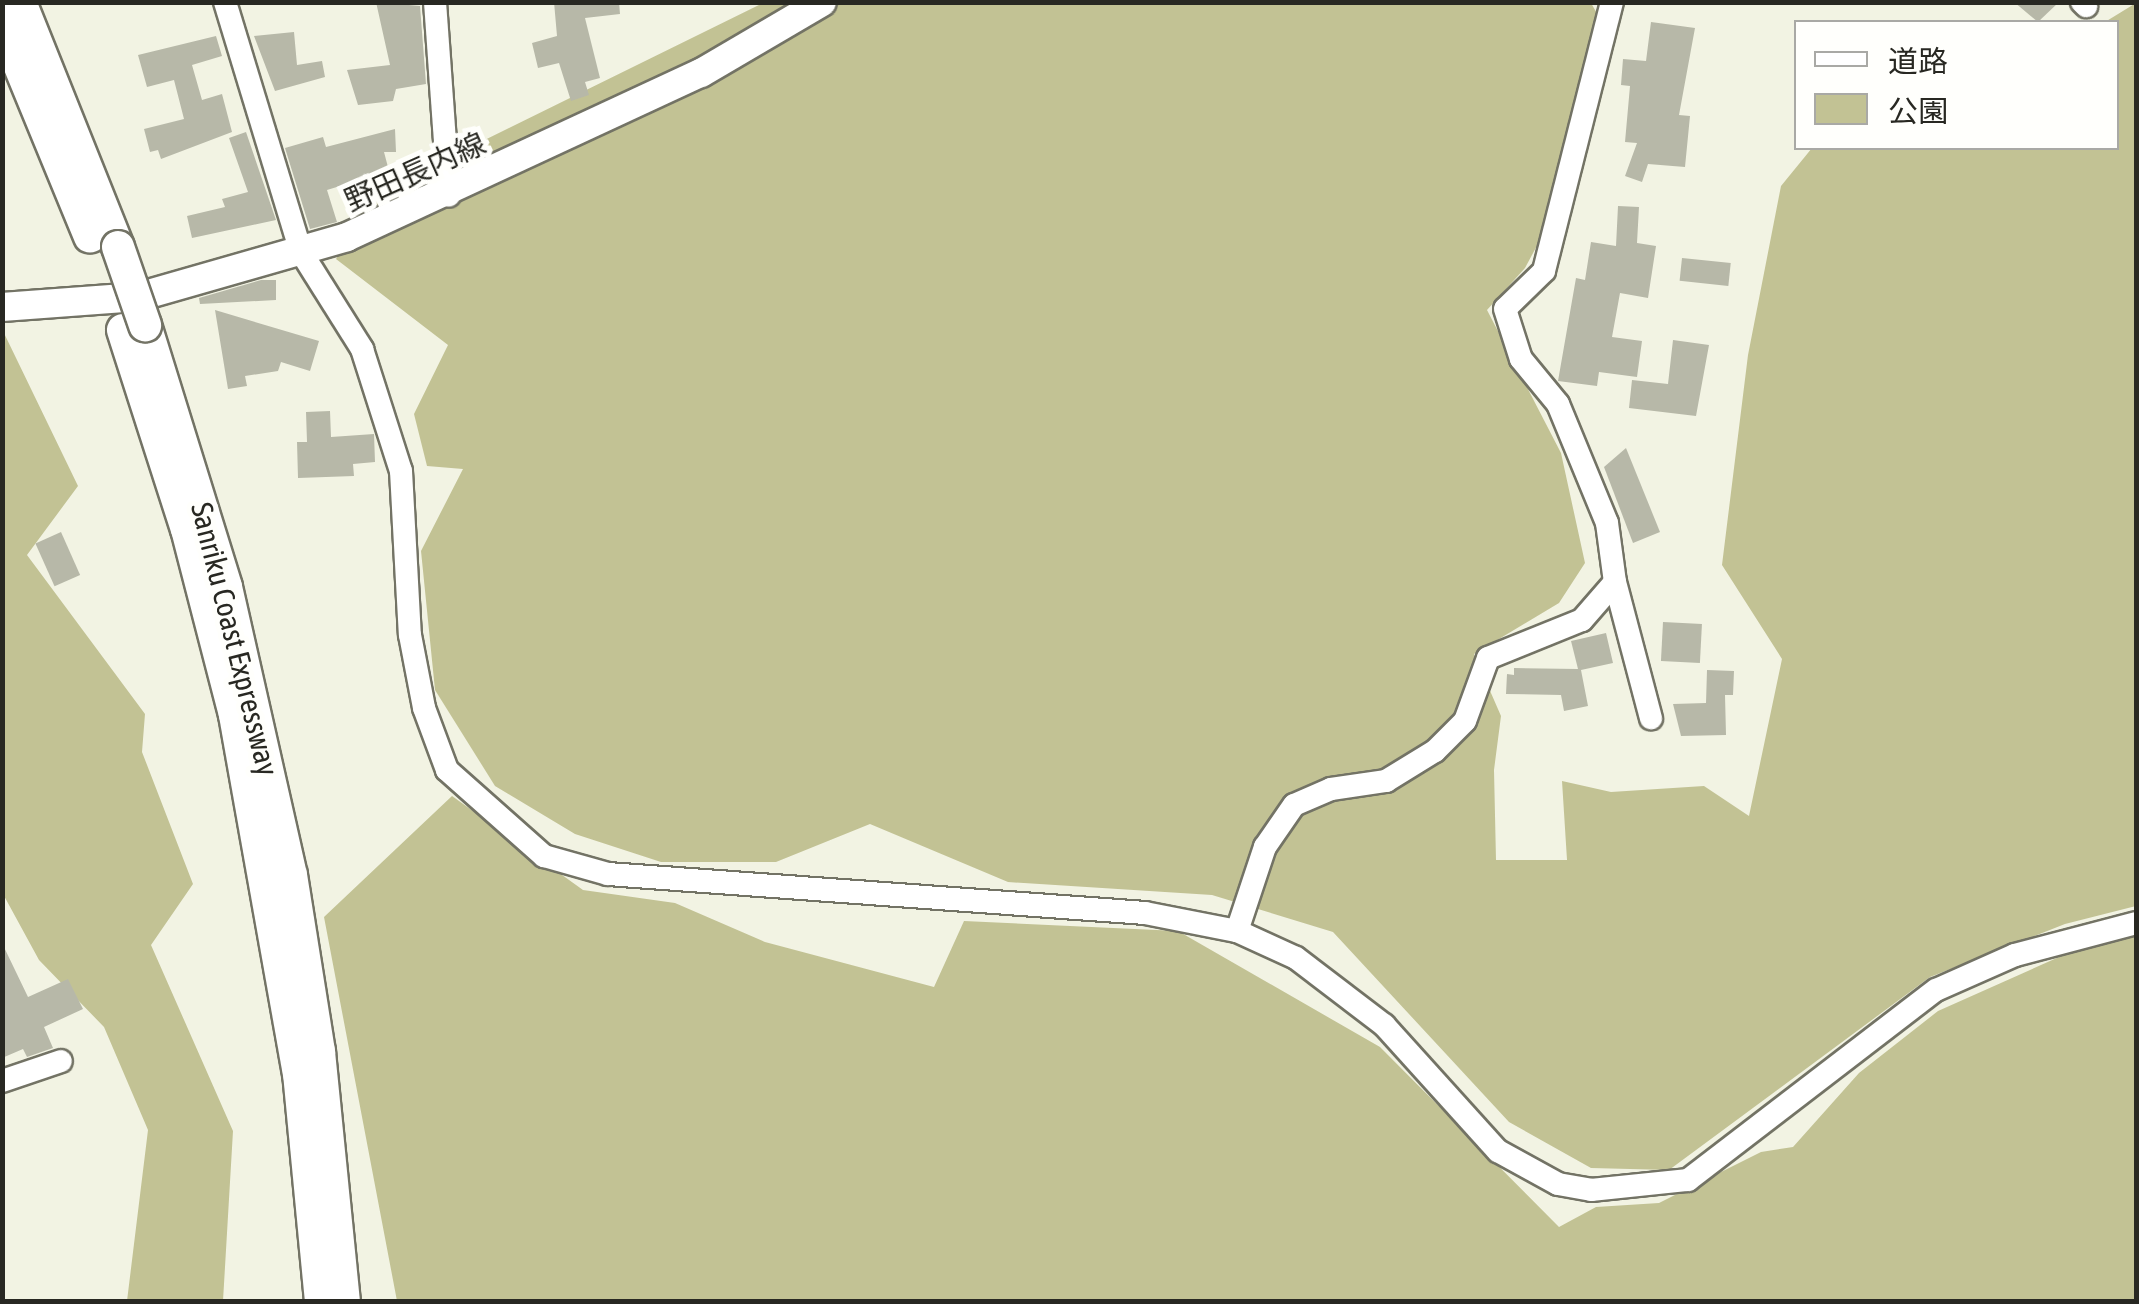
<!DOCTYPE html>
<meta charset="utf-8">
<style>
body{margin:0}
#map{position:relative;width:2139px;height:1304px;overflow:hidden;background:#f2f3e3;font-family:"Asap Condensed","Noto Sans JP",sans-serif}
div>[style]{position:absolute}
.green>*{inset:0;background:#c2c294}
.building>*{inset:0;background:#b7b8a8;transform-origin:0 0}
.roads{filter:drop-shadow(2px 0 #737365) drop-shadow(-2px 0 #737365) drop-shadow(0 2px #737365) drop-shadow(0 -2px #737365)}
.minor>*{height:22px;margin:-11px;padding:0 11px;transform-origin:11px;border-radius:11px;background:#fff}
.major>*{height:28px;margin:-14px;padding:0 14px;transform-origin:14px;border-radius:14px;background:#fff}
.highway>*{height:32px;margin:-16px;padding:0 16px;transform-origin:16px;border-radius:16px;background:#fff}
.bridges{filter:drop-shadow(2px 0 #737365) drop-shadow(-2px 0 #737365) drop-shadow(0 2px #737365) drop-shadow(0 -2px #737365)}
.highway-bridge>*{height:32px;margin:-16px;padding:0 16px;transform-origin:16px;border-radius:16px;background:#fff}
span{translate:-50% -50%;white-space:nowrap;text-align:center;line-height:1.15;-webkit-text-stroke:10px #fffffc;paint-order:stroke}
.street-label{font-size:30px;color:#282822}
.frame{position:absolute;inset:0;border:5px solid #282822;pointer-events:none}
.legend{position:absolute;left:1794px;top:20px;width:325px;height:130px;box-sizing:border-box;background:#fffffc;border:2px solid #a9a9a5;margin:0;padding:12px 18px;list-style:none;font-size:30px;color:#282822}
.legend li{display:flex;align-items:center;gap:20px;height:50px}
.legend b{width:50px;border:2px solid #a9a9a5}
</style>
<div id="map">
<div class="green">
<i style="clip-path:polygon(763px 3px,1591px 3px,1606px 29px,1583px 160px,1525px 268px,1487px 310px,1561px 453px,1585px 563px,1559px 603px,1474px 654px,1501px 716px,1494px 770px,1496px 860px,1567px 860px,1562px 781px,1611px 792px,1704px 786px,1749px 816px,1782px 659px,1722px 565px,1748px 355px,1781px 186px,1812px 148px,2116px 148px,2116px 22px,2105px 22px,2136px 3px,2136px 906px,2065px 924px,1930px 977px,1669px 1170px,1591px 1168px,1509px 1122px,1333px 932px,1212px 895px,1008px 882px,870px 824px,776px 862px,661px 862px,575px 834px,495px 786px,435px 690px,421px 551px,463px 469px,427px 466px,414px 414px,448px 345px,336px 259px,377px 193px)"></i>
<i style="clip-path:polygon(2px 329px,78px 486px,27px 555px,145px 714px,142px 752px,193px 884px,151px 945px,233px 1131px,223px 1301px,127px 1301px,148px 1130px,104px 1027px,39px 960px,3px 894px)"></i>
<i style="clip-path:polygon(452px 796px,583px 890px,675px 903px,765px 942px,934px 987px,964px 921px,1178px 931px,1380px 1047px,1559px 1227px,1596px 1207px,1659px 1203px,1761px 1152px,1793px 1147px,1859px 1073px,1938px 1011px,2077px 949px,2136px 936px,2136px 1301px,397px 1301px,324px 917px)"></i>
</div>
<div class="building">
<i style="clip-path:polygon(376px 2px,420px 6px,426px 84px,396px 89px,393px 101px,358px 105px,347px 70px,390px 65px)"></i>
<i style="clip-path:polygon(554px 2px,619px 2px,620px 14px,585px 18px,600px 78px,585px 82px,589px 95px,571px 101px,559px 63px,538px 68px,532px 43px,557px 36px)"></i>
<i style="clip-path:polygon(2014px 2px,2059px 2px,2038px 22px)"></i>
<i style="clip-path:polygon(1651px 22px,1695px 28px,1679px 115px,1690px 116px,1685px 167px,1648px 164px,1642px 182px,1625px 176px,1637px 143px,1625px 142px,1630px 86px,1621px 85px,1623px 59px,1646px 61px)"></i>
<i style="clip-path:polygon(294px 32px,297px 65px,322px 61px,325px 77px,275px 91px,254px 36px)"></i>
<i style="clip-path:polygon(216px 36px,222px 56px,192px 65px,202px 100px,222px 94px,232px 132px,161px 159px,158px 150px,150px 152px,144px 129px,184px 119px,174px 80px,147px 87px,138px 55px)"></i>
<i style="clip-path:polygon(395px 129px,396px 152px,384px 152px,389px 171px,327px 190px,337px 222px,310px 229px,285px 148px,323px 137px,326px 147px)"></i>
<i style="clip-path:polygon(246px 132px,276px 220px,192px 238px,187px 216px,225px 207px,222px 199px,248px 192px,229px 138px)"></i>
<i style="clip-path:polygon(1618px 206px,1639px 207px,1637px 243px,1656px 246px,1648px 298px,1620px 293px,1612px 337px,1642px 341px,1637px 377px,1599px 372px,1597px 386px,1558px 381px,1576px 278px,1585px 280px,1591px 242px,1616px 246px)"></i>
<i style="left:1682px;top:258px;width:49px;height:23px;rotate:6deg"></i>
<i style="clip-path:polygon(261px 280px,276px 280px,276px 300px,200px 304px,199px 298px)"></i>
<i style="clip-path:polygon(215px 310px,319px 341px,310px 371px,281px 362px,278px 371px,245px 376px,247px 386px,228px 389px)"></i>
<i style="clip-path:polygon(1673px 340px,1709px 345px,1696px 416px,1629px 408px,1632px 380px,1668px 384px)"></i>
<i style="clip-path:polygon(330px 411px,331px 437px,374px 434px,375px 462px,353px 464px,354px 476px,298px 478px,297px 442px,307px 442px,306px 412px)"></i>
<i style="clip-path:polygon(1626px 448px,1660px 532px,1633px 543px,1604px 467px)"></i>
<i style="left:61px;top:532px;width:47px;height:28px;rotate:66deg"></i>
<i style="left:1663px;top:622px;width:39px;height:39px;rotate:3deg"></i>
<i style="clip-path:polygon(1606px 633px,1613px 663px,1581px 670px,1588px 706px,1564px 711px,1561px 695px,1506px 694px,1507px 674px,1514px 675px,1514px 668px,1578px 669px,1571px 641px)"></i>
<i style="clip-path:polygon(1707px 670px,1734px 671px,1733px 695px,1725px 695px,1726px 735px,1681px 736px,1673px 704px,1706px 703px)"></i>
<i style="clip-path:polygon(2px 943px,28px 997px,68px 979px,83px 1009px,44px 1027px,53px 1048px,27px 1057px,23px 1049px,2px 1058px)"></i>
</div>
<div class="roads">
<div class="minor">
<i style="left:225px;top:2px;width:261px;rotate:73.1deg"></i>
<i style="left:301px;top:252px;width:115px;rotate:57.8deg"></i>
<i style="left:362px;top:349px;width:128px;rotate:72.3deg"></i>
<i style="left:401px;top:471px;width:164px;rotate:86.9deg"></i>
<i style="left:410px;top:635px;width:74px;rotate:79.1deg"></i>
<i style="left:424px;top:708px;width:66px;rotate:69.6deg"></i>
<i style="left:447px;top:770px;width:130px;rotate:41.6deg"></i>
<i style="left:544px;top:856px;width:66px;rotate:15.7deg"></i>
<i style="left:608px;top:874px;width:538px;rotate:4.15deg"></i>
<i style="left:1145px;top:913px;width:94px;rotate:11.1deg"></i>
<i style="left:1237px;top:931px;width:65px;rotate:24.6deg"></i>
<i style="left:1296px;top:958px;width:111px;rotate:37.3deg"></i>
<i style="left:1384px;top:1025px;width:170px;rotate:47.9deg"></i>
<i style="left:1498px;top:1151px;width:68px;rotate:28.8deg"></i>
<i style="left:1558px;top:1184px;width:34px;rotate:10deg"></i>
<i style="left:1591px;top:1190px;width:98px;rotate:-5.9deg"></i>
<i style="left:1688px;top:1180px;width:312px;rotate:-37.5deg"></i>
<i style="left:1936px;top:990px;width:86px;rotate:-23.9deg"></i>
<i style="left:2015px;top:955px;width:125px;rotate:-14.8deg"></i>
<i style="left:435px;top:2px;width:194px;rotate:85.9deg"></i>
<i style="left:1612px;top:2px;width:277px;rotate:104.2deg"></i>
<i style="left:1544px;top:271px;width:54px;rotate:135.7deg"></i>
<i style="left:1505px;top:309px;width:52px;rotate:72.3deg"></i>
<i style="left:1521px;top:359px;width:58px;rotate:50.6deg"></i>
<i style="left:1558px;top:404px;width:129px;rotate:67.6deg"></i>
<i style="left:1607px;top:523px;width:60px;rotate:82.3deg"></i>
<i style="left:1615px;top:582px;width:141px;rotate:75.2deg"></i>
<i style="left:2082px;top:2px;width:6px;rotate:45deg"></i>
<i style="left:1237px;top:931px;width:89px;rotate:-71.6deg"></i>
<i style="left:1265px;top:847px;width:51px;rotate:-55.4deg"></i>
<i style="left:1294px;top:805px;width:40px;rotate:-23.4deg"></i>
<i style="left:1331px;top:789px;width:56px;rotate:-8.3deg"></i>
<i style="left:1386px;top:781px;width:57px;rotate:-31.5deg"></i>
<i style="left:1435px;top:751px;width:42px;rotate:-45deg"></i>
<i style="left:1465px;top:721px;width:67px;rotate:-69.9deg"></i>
<i style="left:1488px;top:658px;width:101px;rotate:-22deg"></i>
<i style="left:1582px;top:620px;width:50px;rotate:-49deg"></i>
<i style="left:2px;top:1081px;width:62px;rotate:-18.7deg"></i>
</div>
<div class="major">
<i style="left:2px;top:307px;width:136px;rotate:-4.2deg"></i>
<i style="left:138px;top:297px;width:217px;rotate:-16deg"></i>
<i style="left:347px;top:237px;width:390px;rotate:-24.9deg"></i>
<i style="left:701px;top:73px;width:140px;rotate:-30.4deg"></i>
</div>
<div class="highway">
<i style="left:20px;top:2px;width:264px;rotate:68.2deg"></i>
<i style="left:2px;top:23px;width:231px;rotate:67.6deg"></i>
<i style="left:145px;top:325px;width:274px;rotate:72.8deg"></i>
<i style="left:226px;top:587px;width:295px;rotate:77.3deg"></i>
<i style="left:291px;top:875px;width:179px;rotate:81deg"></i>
<i style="left:319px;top:1052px;width:251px;rotate:84.3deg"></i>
<i style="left:123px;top:330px;width:209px;rotate:72.2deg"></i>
<i style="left:187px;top:529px;width:192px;rotate:75.5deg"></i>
<i style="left:235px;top:715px;width:364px;rotate:79.9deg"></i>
<i style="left:299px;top:1073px;width:230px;rotate:84.5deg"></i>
</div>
</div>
<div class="bridges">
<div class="highway-bridge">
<i style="left:118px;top:247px;width:83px;rotate:70.9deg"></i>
</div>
</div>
<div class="street-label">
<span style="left:415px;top:172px;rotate:-24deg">野田長内線</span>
<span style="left:235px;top:639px;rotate:76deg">Sanriku Coast Expressway</span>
</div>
<div class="frame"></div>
<ul class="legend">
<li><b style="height:12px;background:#fff"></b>道路</li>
<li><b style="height:28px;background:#c2c294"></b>公園</li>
</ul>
</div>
